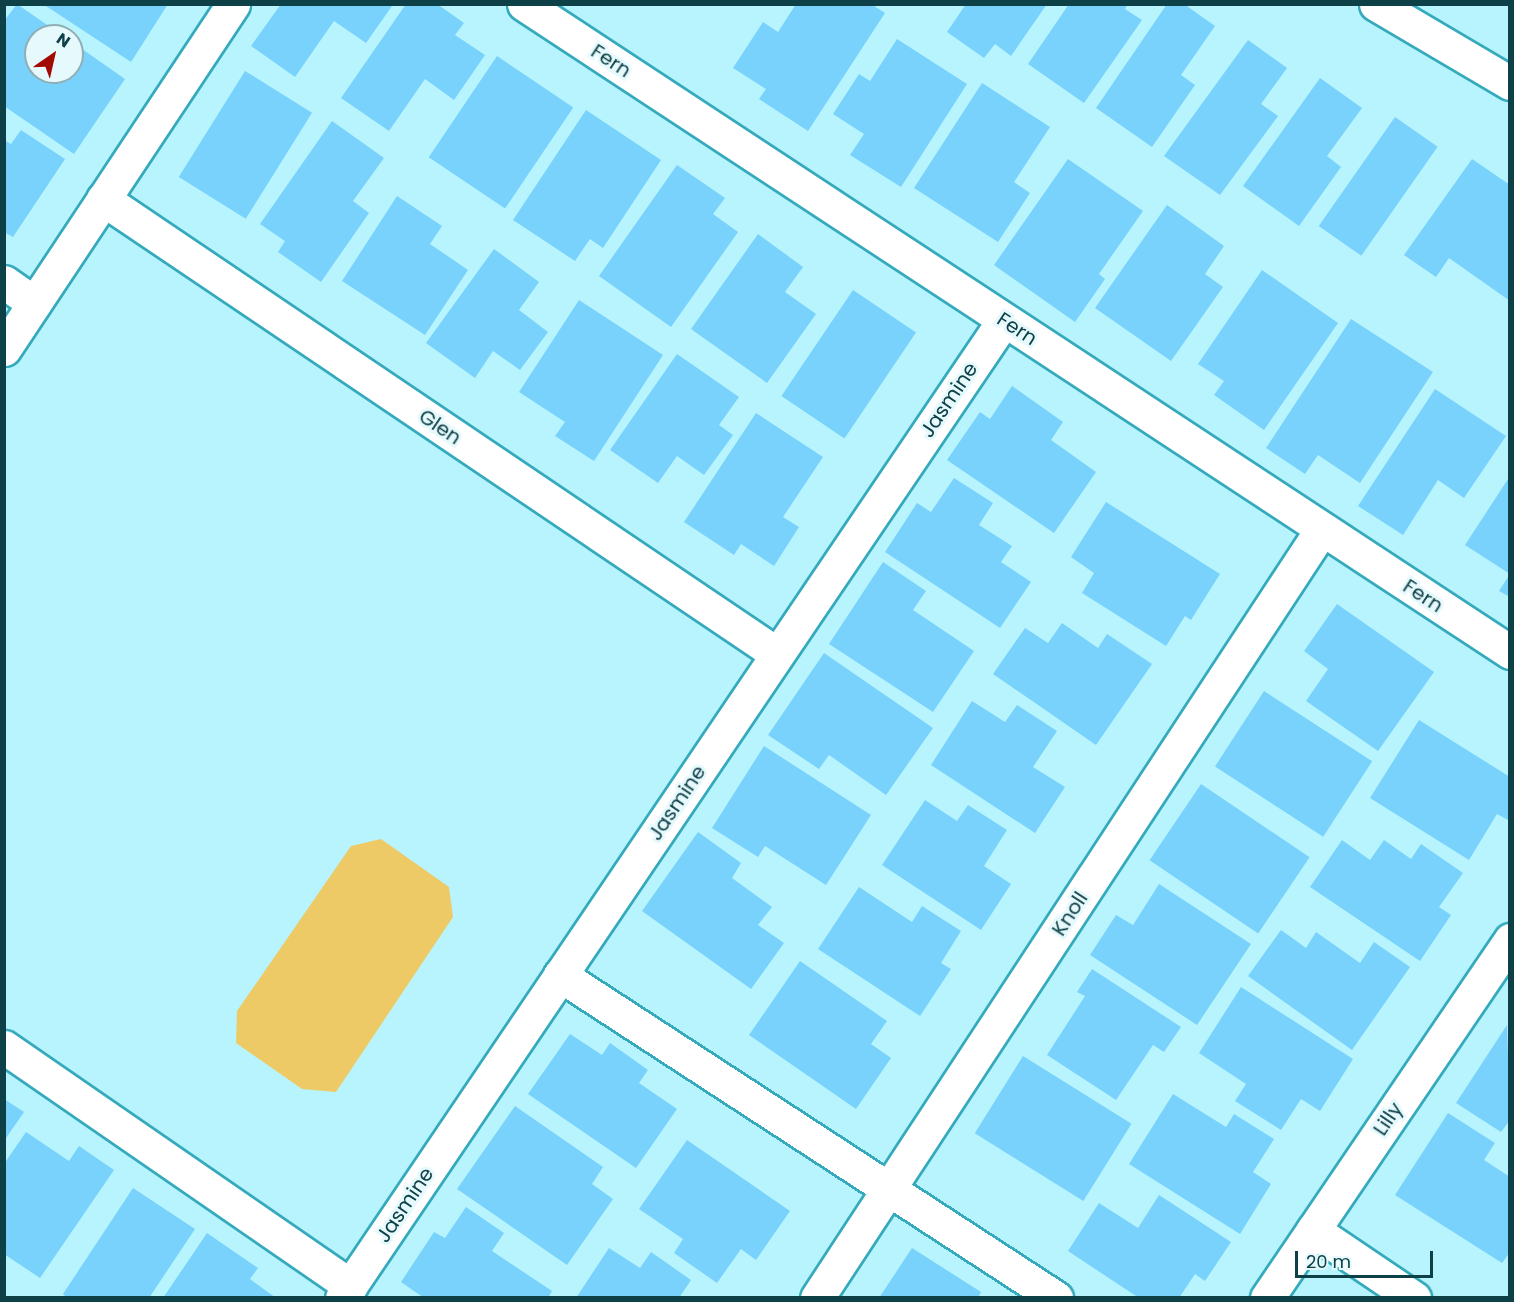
<!DOCTYPE html>
<style>
body{margin:0}
#map{position:relative;width:1514px;height:1302px;overflow:hidden;background:#b7f4fe;font-family:Poppins,sans-serif}
div>[style]{position:absolute}
.green>*{inset:0;background:#eeca66}
.building>*{inset:0;background:#79d2fc;transform-origin:0 0}
.roads{filter:drop-shadow(2px 0 #35aabc) drop-shadow(-2px 0 #35aabc) drop-shadow(0 2px #35aabc) drop-shadow(0 -2px #35aabc)}
.street>*{height:33px;margin:-16.5px;padding:0 16.5px;transform-origin:16.5px;border-radius:16.5px;background:#fff}
span{translate:-50% -50%;white-space:nowrap;text-align:center;line-height:1.15;-webkit-text-stroke:6px #e6f9fc;paint-order:stroke}
.street-label{font-size:20px;color:#0e4047}
.frame{position:absolute;inset:0;border:6px solid #0e4047;pointer-events:none}
.north{position:absolute;left:24px;top:24px;width:60px;height:60px;box-sizing:border-box;background:#e6f9fc;border:2px solid #90afb4;border-radius:50%;rotate:34deg;font-size:16px;font-weight:700;line-height:24px;text-align:center;color:#0e4047}
.north::after{content:'';display:block;margin:auto;width:21px;height:27px;background:#a20b02;clip-path:polygon(50% 0,100% 100%,50% 72%,0 100%)}
.scale{position:absolute;left:1295px;top:1251px;width:138px;height:27px;box-sizing:border-box;border:3px solid #0e4047;border-top:0;padding-left:8px;font-size:18px;line-height:21px;white-space:nowrap;color:#0e4047;-webkit-text-stroke:4px #e6f9fc;paint-order:stroke}
</style>
<div id="map">
<div class="green">
<i style="clip-path:polygon(381px 839px,449px 887px,453px 917px,336px 1092px,302px 1089px,236px 1043px,237px 1011px,351px 846px)"></i>
</div>
<div class="building">
<i style="clip-path:polygon(17px 4px,63px 36px,36px 36px,36px 72px,72px 72px,72px 42px,125px 79px,74px 154px,4px 106px,4px 21px)"></i>
<i style="clip-path:polygon(43px 4px,168px 4px,131px 62px)"></i>
<i style="clip-path:polygon(281px 4px,390px 4px,392px 6px,366px 43px,334px 21px,295px 77px,251px 46px)"></i>
<i style="clip-path:polygon(406px 4px,437px 4px,464px 23px,455px 35px,485px 55px,454px 100px,425px 79px,389px 131px,341px 98px)"></i>
<i style="clip-path:polygon(796px 4px,871px 4px,885px 13px,808px 131px,759px 99px,766px 89px,733px 68px,763px 22px,778px 32px)"></i>
<i style="clip-path:polygon(966px 4px,1047px 4px,1011px 56px,995px 44px,984px 58px,947px 32px)"></i>
<i style="clip-path:polygon(1069px 4px,1128px 4px,1125px 9px,1142px 20px,1084px 103px,1028px 64px)"></i>
<i style="clip-path:polygon(1167px 4px,1184px 4px,1215px 26px,1181px 75px,1195px 85px,1152px 147px,1096px 108px)"></i>
<i style="clip-path:polygon(897px 39px,967px 84px,901px 187px,850px 155px,864px 134px,833px 114px,859px 74px,870px 81px)"></i>
<i style="clip-path:polygon(1248px 40px,1287px 68px,1261px 104px,1278px 116px,1220px 195px,1164px 156px)"></i>
<i style="left:497px;top:56px;width:92px;height:122px;rotate:34deg"></i>
<i style="left:245px;top:71px;width:79px;height:125px;rotate:32deg"></i>
<i style="clip-path:polygon(1320px 78px,1362px 108px,1327px 156px,1341px 167px,1299px 226px,1243px 186px)"></i>
<i style="clip-path:polygon(982px 83px,1050px 127px,1014px 182px,1030px 193px,998px 242px,914px 188px)"></i>
<i style="clip-path:polygon(586px 110px,661px 160px,603px 248px,590px 239px,575px 261px,513px 220px)"></i>
<i style="left:1395px;top:117px;width:52px;height:133px;rotate:35deg"></i>
<i style="clip-path:polygon(332px 121px,384px 158px,353px 201px,369px 213px,321px 282px,278px 252px,285px 241px,260px 224px)"></i>
<i style="clip-path:polygon(21px 130px,65px 159px,13px 237px,4px 232px,4px 140px,11px 144px)"></i>
<i style="clip-path:polygon(1068px 159px,1143px 211px,1099px 274px,1105px 279px,1075px 322px,994px 265px)"></i>
<i style="clip-path:polygon(1472px 159px,1510px 185px,1510px 301px,1449px 258px,1436px 277px,1404px 255px)"></i>
<i style="clip-path:polygon(677px 165px,725px 198px,713px 214px,738px 232px,671px 327px,599px 276px)"></i>
<i style="clip-path:polygon(397px 196px,442px 226px,430px 244px,468px 270px,425px 335px,342px 281px)"></i>
<i style="clip-path:polygon(1167px 205px,1224px 246px,1205px 274px,1223px 287px,1171px 361px,1095px 308px)"></i>
<i style="clip-path:polygon(758px 234px,803px 267px,785px 292px,816px 314px,767px 383px,691px 329px)"></i>
<i style="clip-path:polygon(494px 249px,539px 282px,519px 310px,548px 332px,520px 370px,493px 351px,475px 378px,426px 343px)"></i>
<i style="clip-path:polygon(1262px 270px,1338px 323px,1264px 430px,1214px 395px,1224px 381px,1198px 364px)"></i>
<i style="left:853px;top:290px;width:76px;height:128px;rotate:34deg"></i>
<i style="clip-path:polygon(579px 300px,663px 355px,594px 461px,555px 436px,565px 422px,519px 392px)"></i>
<i style="clip-path:polygon(1351px 319px,1433px 372px,1360px 483px,1318px 455px,1305px 474px,1266px 448px)"></i>
<i style="clip-path:polygon(677px 354px,739px 397px,719px 425px,733px 435px,704px 475px,677px 456px,658px 483px,610px 450px)"></i>
<i style="clip-path:polygon(1012px 386px,1063px 422px,1051px 440px,1096px 472px,1054px 533px,947px 460px,980px 412px,990px 419px)"></i>
<i style="clip-path:polygon(1435px 389px,1506px 436px,1464px 498px,1438px 480px,1403px 535px,1358px 506px)"></i>
<i style="clip-path:polygon(756px 413px,823px 457px,783px 517px,799px 527px,774px 566px,741px 544px,734px 555px,684px 522px)"></i>
<i style="clip-path:polygon(1510px 476px,1510px 574px,1465px 545px)"></i>
<i style="clip-path:polygon(954px 478px,993px 503px,979px 525px,1012px 546px,1001px 562px,1031px 582px,1000px 628px,885px 552px,917px 503px,931px 512px)"></i>
<i style="clip-path:polygon(1106px 502px,1220px 574px,1191px 620px,1185px 616px,1166px 646px,1082px 593px,1094px 573px,1071px 557px)"></i>
<i style="clip-path:polygon(883px 562px,926px 591px,913px 610px,974px 651px,933px 712px,829px 644px)"></i>
<i style="clip-path:polygon(1510px 574px,1510px 597px,1499px 591px)"></i>
<i style="clip-path:polygon(1337px 604px,1434px 672px,1378px 751px,1306px 701px,1328px 669px,1304px 651px)"></i>
<i style="clip-path:polygon(1062px 623px,1098px 648px,1107px 634px,1152px 664px,1096px 745px,993px 674px,1025px 628px,1048px 643px)"></i>
<i style="clip-path:polygon(824px 653px,933px 728px,886px 795px,829px 755px,819px 769px,768px 735px)"></i>
<i style="left:1264px;top:691px;width:129px;height:90px;rotate:33deg"></i>
<i style="clip-path:polygon(972px 701px,1005px 722px,1017px 705px,1057px 731px,1033px 767px,1065px 787px,1035px 833px,931px 765px)"></i>
<i style="clip-path:polygon(1419px 720px,1510px 777px,1510px 821px,1497px 814px,1469px 860px,1370px 798px)"></i>
<i style="clip-path:polygon(764px 746px,871px 815px,826px 885px,765px 846px,758px 857px,712px 828px)"></i>
<i style="left:1201px;top:784px;width:131px;height:92px;rotate:34deg"></i>
<i style="clip-path:polygon(925px 800px,957px 821px,968px 805px,1007px 830px,984px 866px,1011px 884px,981px 930px,882px 865px)"></i>
<i style="clip-path:polygon(698px 832px,741px 863px,732px 878px,772px 907px,758px 925px,784px 943px,751px 989px,642px 911px)"></i>
<i style="clip-path:polygon(1342px 840px,1370px 860px,1384px 840px,1411px 859px,1421px 844px,1463px 873px,1439px 907px,1451px 915px,1420px 961px,1310px 887px)"></i>
<i style="clip-path:polygon(1159px 884px,1251px 944px,1197px 1025px,1090px 955px,1116px 915px,1133px 925px)"></i>
<i style="clip-path:polygon(859px 887px,912px 922px,922px 906px,961px 931px,941px 963px,951px 969px,920px 1016px,818px 949px)"></i>
<i style="clip-path:polygon(1281px 930px,1306px 948px,1316px 932px,1360px 963px,1374px 942px,1410px 967px,1352px 1050px,1248px 976px)"></i>
<i style="clip-path:polygon(800px 961px,887px 1021px,871px 1044px,891px 1058px,856px 1109px,749px 1035px)"></i>
<i style="clip-path:polygon(1092px 969px,1181px 1027px,1164px 1052px,1153px 1045px,1116px 1100px,1047px 1055px,1085px 996px,1077px 992px)"></i>
<i style="clip-path:polygon(1241px 987px,1353px 1059px,1320px 1111px,1301px 1099px,1281px 1130px,1235px 1101px,1246px 1084px,1199px 1053px)"></i>
<i style="clip-path:polygon(1507px 1025px,1510px 1120px,1501px 1132px,1456px 1103px)"></i>
<i style="clip-path:polygon(570px 1034px,602px 1055px,610px 1043px,648px 1070px,639px 1083px,677px 1109px,636px 1168px,528px 1094px)"></i>
<i style="left:1023px;top:1056px;width:128px;height:91px;rotate:32deg"></i>
<i style="clip-path:polygon(1173px 1094px,1226px 1127px,1234px 1114px,1274px 1139px,1253px 1172px,1271px 1184px,1240px 1234px,1129px 1164px)"></i>
<i style="clip-path:polygon(4px 1099px,24px 1112px,4px 1141px)"></i>
<i style="clip-path:polygon(515px 1106px,603px 1167px,592px 1184px,613px 1199px,567px 1265px,457px 1189px)"></i>
<i style="clip-path:polygon(1448px 1113px,1495px 1143px,1484px 1160px,1510px 1177px,1510px 1252px,1502px 1263px,1395px 1195px)"></i>
<i style="clip-path:polygon(26px 1132px,69px 1161px,79px 1146px,114px 1170px,40px 1278px,4px 1254px,4px 1164px)"></i>
<i style="clip-path:polygon(687px 1140px,790px 1211px,756px 1260px,741px 1249px,717px 1283px,674px 1253px,683px 1239px,639px 1209px)"></i>
<i style="clip-path:polygon(133px 1188px,195px 1229px,149px 1298px,67px 1298px,63px 1294px)"></i>
<i style="clip-path:polygon(1159px 1195px,1231px 1242px,1205px 1281px,1195px 1274px,1179px 1298px,1139px 1298px,1068px 1251px,1099px 1203px,1138px 1228px)"></i>
<i style="clip-path:polygon(466px 1207px,504px 1233px,492px 1251px,552px 1291px,548px 1298px,424px 1298px,401px 1282px,434px 1232px,445px 1238px)"></i>
<i style="clip-path:polygon(207px 1233px,258px 1268px,250px 1279px,276px 1298px,163px 1298px)"></i>
<i style="clip-path:polygon(609px 1248px,640px 1268px,651px 1252px,691px 1280px,679px 1298px,576px 1298px)"></i>
<i style="clip-path:polygon(912px 1248px,981px 1292px,978px 1298px,879px 1298px)"></i>
</div>
<div class="roads">
<div class="street">
<i style="left:524px;top:4px;width:1180px;rotate:33.31deg"></i>
<i style="left:1376px;top:4px;width:156px;rotate:30.5deg"></i>
<i style="left:103px;top:199px;width:813px;rotate:34.02deg"></i>
<i style="left:4px;top:282px;width:37px;rotate:35deg"></i>
<i style="left:4px;top:349px;width:414px;rotate:-56.4deg"></i>
<i style="left:560px;top:975px;width:592px;rotate:33.07deg"></i>
<i style="left:4px;top:1047px;width:421px;rotate:34.6deg"></i>
<i style="left:1313px;top:1230px;width:122px;rotate:34deg"></i>
<i style="left:342px;top:1298px;width:1181px;rotate:-55.91deg"></i>
<i style="left:817px;top:1298px;width:920px;rotate:-56.71deg"></i>
<i style="left:1267px;top:1298px;width:433px;rotate:-55.8deg"></i>
</div>
</div>
<div class="street-label">
<span style="left:611px;top:61px;rotate:33deg">Fern</span>
<span style="left:1017px;top:329px;rotate:33deg">Fern</span>
<span style="left:949px;top:400px;rotate:-56deg">Jasmine</span>
<span style="left:440px;top:427px;rotate:34deg">Glen</span>
<span style="left:1423px;top:596px;rotate:33deg">Fern</span>
<span style="left:677px;top:803px;rotate:-56deg">Jasmine</span>
<span style="left:1070px;top:914px;rotate:-57deg">Knoll</span>
<span style="left:1388px;top:1119px;rotate:-56deg">Lilly</span>
<span style="left:405px;top:1205px;rotate:-56deg">Jasmine</span>
</div>
<div class="frame"></div>
<div class="north">N</div>
<div class="scale">20 m</div>
</div>
